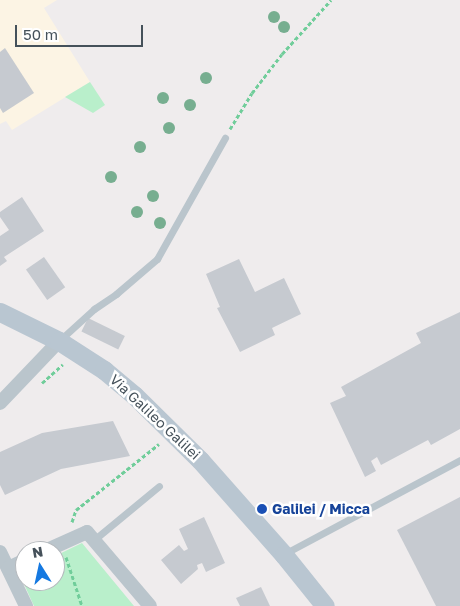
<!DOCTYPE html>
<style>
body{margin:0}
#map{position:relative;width:460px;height:606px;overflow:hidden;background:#efeced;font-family:"Golos Text",sans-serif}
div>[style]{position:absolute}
.commercial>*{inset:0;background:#fcf4e4}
.green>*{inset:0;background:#b9efcb}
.building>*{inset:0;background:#c6cad0;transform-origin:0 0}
.path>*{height:3px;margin-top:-1.5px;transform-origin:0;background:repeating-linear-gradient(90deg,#70cd9a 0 4px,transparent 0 6.5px)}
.lane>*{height:7px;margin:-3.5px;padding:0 3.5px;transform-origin:3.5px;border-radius:3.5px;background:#bac5cc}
.street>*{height:14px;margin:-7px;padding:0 7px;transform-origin:7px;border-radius:7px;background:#bac5cc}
.secondary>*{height:19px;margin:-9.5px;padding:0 9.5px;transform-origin:9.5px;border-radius:9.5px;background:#b9c6d1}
.trees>*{width:12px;height:12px;margin:-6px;border-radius:50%;background:#77ae90}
.dots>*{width:14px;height:14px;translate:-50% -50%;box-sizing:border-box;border:2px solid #fff;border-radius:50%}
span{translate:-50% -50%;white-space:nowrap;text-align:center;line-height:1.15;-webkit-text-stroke:5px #fff;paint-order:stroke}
.street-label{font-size:14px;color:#45515a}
.transit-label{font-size:14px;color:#164399;font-weight:700}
.left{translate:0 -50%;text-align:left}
.north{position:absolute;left:15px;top:541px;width:50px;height:50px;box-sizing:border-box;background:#fff;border:1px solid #b5b9bd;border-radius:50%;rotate:350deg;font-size:14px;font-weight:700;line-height:20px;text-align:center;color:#45515a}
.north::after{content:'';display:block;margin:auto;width:18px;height:22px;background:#1579e1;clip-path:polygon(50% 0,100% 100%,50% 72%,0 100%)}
.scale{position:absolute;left:15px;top:25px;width:128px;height:22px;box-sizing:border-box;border:2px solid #45515a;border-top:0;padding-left:6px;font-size:15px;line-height:18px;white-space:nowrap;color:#45515a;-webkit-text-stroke:4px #fff;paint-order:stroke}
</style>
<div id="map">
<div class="commercial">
<i style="clip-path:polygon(0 0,57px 0,44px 8px,90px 82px,12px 130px,6px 121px,0 124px)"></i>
</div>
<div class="green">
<i style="clip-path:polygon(90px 82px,105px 105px,93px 113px,65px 97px)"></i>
<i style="clip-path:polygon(82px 543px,134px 606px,34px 606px,19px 573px,25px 570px,25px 581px,55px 581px,55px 556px)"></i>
</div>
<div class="building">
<i style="clip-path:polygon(5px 48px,34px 93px,3px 113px,0 108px,0 52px)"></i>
<i style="clip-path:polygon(22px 197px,44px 231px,4px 257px,7px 261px,0 266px,0 236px,9px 230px,0 217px,0 212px)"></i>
<i style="left:44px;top:257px;width:37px;height:22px;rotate:55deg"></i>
<i style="clip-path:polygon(239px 259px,255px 292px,284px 278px,301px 314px,272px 328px,275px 335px,240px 352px,217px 308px,220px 307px,206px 274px)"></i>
<i style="clip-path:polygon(460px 312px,460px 429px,431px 445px,428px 440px,381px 465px,377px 457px,371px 461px,376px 471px,365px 477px,330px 403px,346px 396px,341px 387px,421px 343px,416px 333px)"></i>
<i style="left:88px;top:318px;width:41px;height:15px;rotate:26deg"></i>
<i style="clip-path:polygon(113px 421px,130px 456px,61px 469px,5px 495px,0 485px,0 452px,42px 433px)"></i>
<i style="clip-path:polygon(460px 497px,460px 606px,436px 606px,397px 530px)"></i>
<i style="clip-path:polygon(204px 517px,225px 563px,206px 572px,202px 563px,197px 565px,198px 569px,181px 584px,161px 560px,179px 545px,184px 551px,188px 549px,179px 529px)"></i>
<i style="clip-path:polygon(261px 587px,270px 606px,240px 606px,236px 598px)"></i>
</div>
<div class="path">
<i style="left:230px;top:129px;width:42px;rotate:-58.6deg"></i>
<i style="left:252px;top:93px;width:49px;rotate:-52.4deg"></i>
<i style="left:282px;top:54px;width:73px;rotate:-47.8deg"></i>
<i style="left:42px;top:383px;width:28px;rotate:-42deg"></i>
<i style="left:72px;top:522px;width:13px;rotate:-72deg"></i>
<i style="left:76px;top:510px;width:106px;rotate:-38.5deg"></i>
<i style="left:66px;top:557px;width:52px;rotate:71.9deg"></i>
</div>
<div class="lane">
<i style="left:61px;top:339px;width:45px;rotate:-42.3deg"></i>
<i style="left:94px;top:309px;width:27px;rotate:-34deg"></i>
<i style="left:116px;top:294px;width:54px;rotate:-40.5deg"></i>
<i style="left:157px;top:259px;width:139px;rotate:-60.7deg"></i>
<i style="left:95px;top:539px;width:83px;rotate:-39.6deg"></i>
<i style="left:284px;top:554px;width:200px;rotate:-28.1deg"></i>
</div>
<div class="street">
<i style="left:0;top:403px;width:86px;rotate:-46.4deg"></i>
<i style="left:45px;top:551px;width:46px;rotate:-24.3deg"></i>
<i style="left:87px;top:532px;width:97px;rotate:49.6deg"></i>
<i style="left:0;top:552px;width:60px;rotate:64.3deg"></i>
<i style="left:8px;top:568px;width:19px;rotate:-25deg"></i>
</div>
<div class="secondary">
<i style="left:0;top:312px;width:66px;rotate:26.2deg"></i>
<i style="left:59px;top:341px;width:54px;rotate:32.8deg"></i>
<i style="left:104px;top:370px;width:39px;rotate:40deg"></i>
<i style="left:134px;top:395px;width:93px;rotate:44.6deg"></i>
<i style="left:200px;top:460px;width:127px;rotate:48.5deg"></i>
<i style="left:284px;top:555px;width:65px;rotate:51.2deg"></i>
</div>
<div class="trees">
<i style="left:274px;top:17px"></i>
<i style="left:284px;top:27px"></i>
<i style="left:206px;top:78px"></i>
<i style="left:163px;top:98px"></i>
<i style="left:190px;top:105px"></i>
<i style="left:169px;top:128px"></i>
<i style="left:140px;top:147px"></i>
<i style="left:111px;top:177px"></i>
<i style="left:153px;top:196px"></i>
<i style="left:137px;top:212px"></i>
<i style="left:160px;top:223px"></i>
</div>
<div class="dots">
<i style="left:262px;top:509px;background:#1a4fb4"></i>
</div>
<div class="street-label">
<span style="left:155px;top:417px;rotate:43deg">Via Galileo Galilei</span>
</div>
<div class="transit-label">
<span class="left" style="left:272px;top:509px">Galilei / Micca</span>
</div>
<div class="north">N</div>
<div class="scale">50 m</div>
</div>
